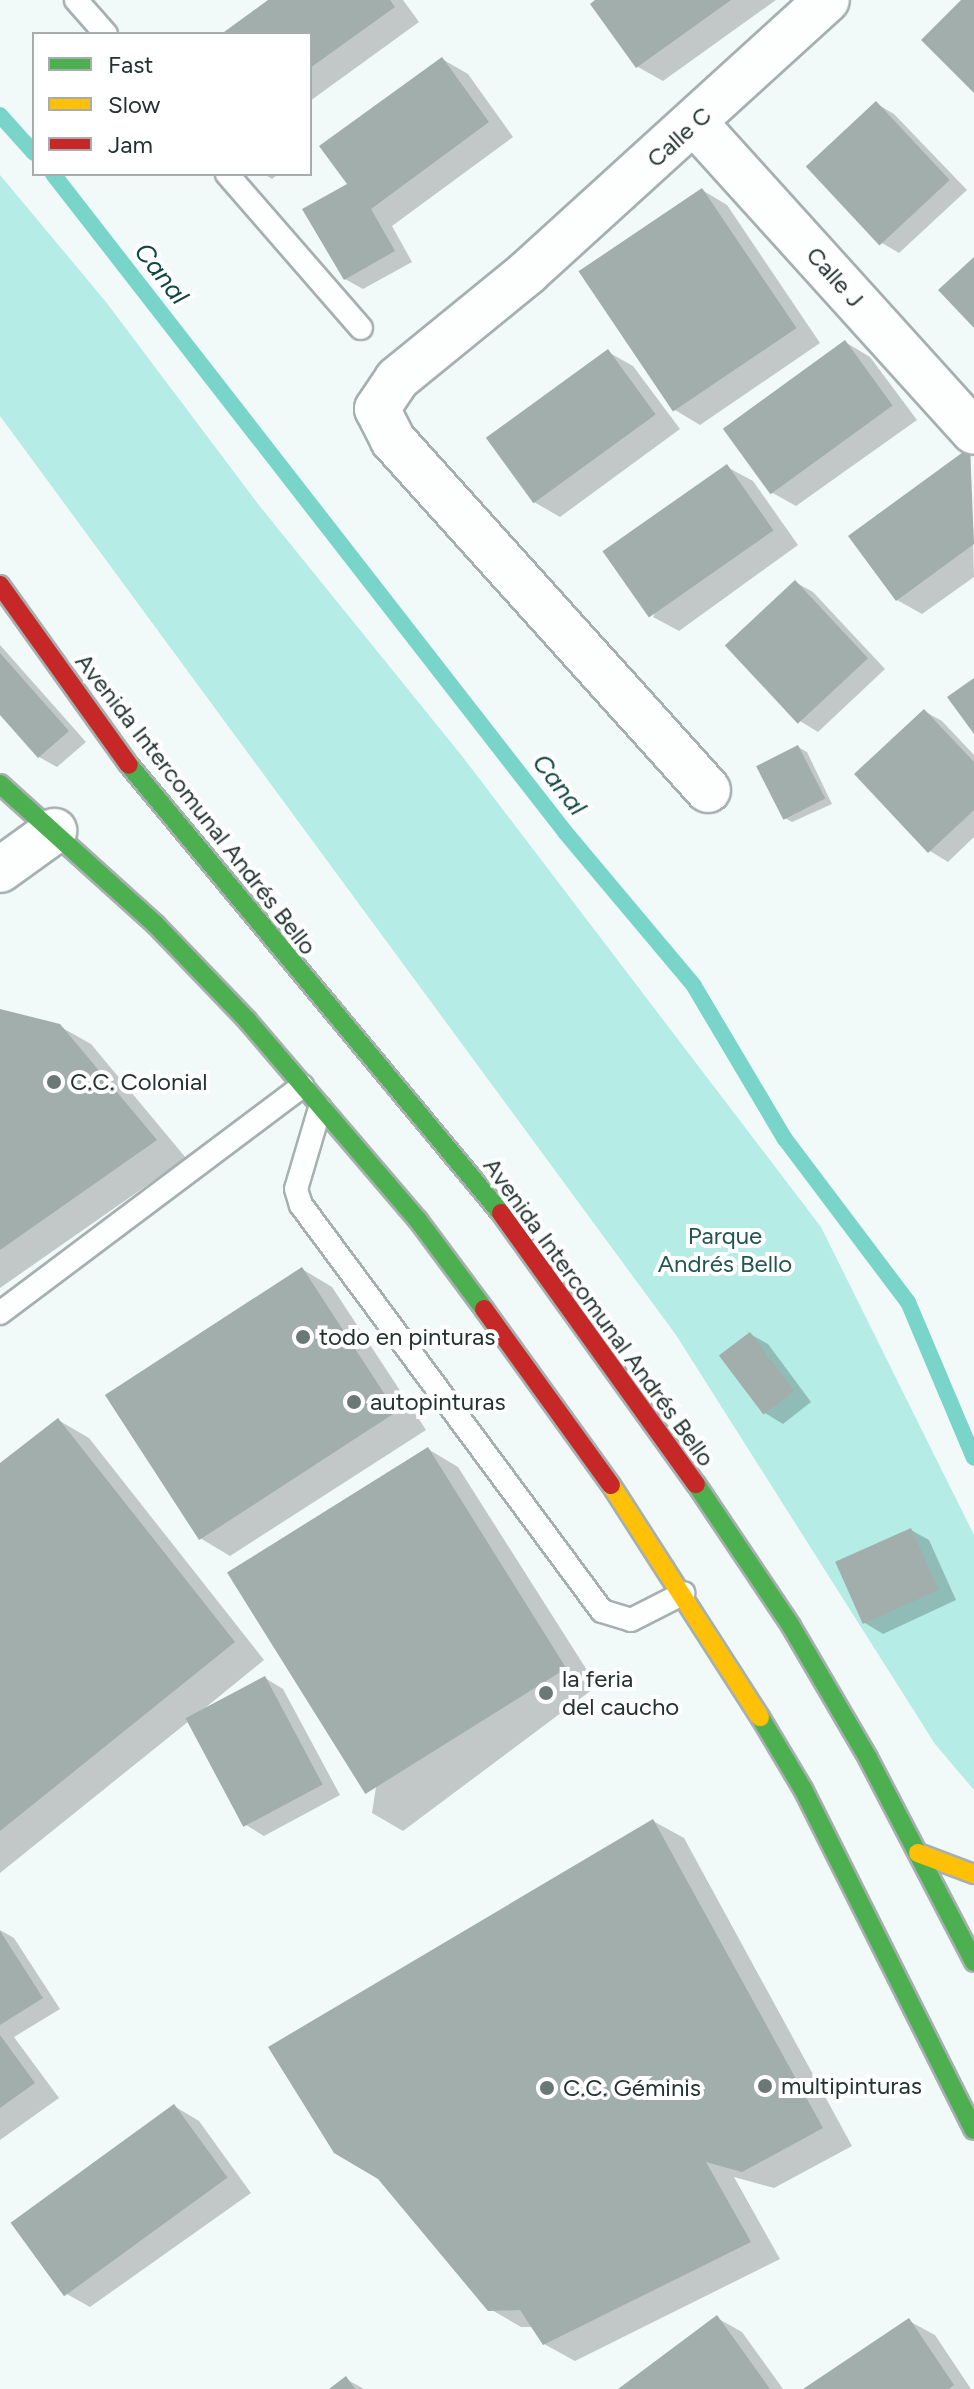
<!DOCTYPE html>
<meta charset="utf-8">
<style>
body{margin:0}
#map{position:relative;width:974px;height:2389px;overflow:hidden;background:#f2faf9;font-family:Figtree,sans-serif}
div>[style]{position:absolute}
.green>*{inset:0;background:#b5ece5}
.shadow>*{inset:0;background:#0003}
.stream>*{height:16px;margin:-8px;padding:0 8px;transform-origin:8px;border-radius:8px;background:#79d4c9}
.building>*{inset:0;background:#a2aeac;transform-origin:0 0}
.roads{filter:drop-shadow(2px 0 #a6b0af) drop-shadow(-2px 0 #a6b0af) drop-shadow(0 2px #a6b0af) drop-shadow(0 -2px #a6b0af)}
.lane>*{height:22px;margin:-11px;padding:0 11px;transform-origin:11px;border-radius:11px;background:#fdfefe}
.street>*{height:44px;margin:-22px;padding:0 22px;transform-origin:22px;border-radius:22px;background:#fdfefe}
.fast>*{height:18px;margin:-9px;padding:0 9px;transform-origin:9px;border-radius:9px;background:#4caf50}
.slow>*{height:18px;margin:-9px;padding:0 9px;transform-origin:9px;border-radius:9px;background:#ffc107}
.jam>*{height:18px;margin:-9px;padding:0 9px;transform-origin:9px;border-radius:9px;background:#c62828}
.dots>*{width:22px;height:22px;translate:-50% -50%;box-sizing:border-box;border:4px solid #fff;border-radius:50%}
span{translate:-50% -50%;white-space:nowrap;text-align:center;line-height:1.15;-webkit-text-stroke:8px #fff;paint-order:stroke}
.street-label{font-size:24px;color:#223330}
.poi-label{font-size:24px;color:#223330}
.left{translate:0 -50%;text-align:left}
.park-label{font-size:24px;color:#225650}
.water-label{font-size:26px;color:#104741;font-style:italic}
.legend{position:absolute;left:32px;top:32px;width:280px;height:144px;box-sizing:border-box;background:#fff;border:2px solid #a7adac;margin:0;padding:10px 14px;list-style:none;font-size:24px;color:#223330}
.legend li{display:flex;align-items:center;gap:16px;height:40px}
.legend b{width:40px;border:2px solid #a7adac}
</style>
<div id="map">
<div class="green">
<i style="clip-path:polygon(0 175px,106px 302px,258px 504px,462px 756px,821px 1227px,974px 1535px,974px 1790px,935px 1744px,676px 1335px,0 416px)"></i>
</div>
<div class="shadow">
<i style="clip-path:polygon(271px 0,403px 0,419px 22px,310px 101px,310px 34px,227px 32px)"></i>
<i style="clip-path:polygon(598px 0,776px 0,663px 81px,638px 67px,593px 4px)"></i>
<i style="clip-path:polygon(442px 59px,468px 74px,513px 137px,392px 226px,412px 262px,363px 289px,345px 279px,350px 184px)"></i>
<i style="clip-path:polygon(877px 104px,894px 114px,967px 190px,899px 253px,882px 243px)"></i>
<i style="clip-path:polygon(264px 174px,278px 174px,272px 179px)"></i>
<i style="clip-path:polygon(702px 190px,727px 205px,820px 343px,700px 425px,675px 410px)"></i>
<i style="clip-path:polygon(845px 342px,870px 357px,917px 420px,796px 506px,771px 492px)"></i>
<i style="clip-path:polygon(608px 352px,633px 366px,680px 429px,560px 517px,534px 502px)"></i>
<i style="clip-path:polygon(970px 449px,974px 577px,922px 614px,897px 600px)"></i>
<i style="clip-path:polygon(727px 467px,753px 481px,798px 545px,679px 631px,653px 617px)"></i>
<i style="clip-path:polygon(795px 582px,813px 592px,885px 669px,818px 732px,800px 721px)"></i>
<i style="clip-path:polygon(0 645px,86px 742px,57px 767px,39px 757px,0 712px)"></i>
<i style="clip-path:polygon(924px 711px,942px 721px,974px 755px,974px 837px,948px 862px,930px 851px)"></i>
<i style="clip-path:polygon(798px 747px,807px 752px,832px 804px,792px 822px,783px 817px)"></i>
<i style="clip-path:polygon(0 1011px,59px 1026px,91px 1044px,186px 1158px,0 1288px)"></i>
<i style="clip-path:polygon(302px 1269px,332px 1287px,426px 1430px,230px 1556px,200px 1538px)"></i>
<i style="clip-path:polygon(750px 1334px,768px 1344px,811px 1402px,783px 1424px,765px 1413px)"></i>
<i style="clip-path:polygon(58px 1420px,89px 1438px,264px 1660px,205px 1708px,265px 1678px,283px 1689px,340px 1795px,264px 1836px,246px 1825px,189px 1721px,0 1873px,0 1466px)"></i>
<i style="clip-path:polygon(428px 1449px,458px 1467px,597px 1686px,403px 1831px,372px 1813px)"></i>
<i style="clip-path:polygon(911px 1530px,929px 1540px,956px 1600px,883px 1634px,865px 1623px)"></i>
<i style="clip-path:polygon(653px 1821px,684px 1838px,852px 2146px,774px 2188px,734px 2177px,780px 2259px,575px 2361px,544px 2344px,533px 2327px,521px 2327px,490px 2309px)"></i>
<i style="clip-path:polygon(0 1930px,14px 1938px,60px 2009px,14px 2037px,59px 2098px,0 2140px)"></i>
<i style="clip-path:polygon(174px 2106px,199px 2121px,251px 2193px,90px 2307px,65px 2293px)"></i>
<i style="clip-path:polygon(717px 2318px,742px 2332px,783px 2389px,621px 2389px)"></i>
<i style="clip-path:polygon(909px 2321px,935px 2335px,971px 2389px,806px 2389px)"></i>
<i style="clip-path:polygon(346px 2379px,364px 2389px,332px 2389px)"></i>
</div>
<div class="stream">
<i style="left:0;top:115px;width:51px;rotate:48.2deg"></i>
<i style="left:53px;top:174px;width:834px;rotate:52.11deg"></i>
<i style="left:565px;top:832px;width:201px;rotate:50deg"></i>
<i style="left:694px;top:986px;width:178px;rotate:59.3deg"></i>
<i style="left:785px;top:1139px;width:204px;rotate:53deg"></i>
<i style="left:908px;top:1302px;width:169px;rotate:67.1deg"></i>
</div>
<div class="building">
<i style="clip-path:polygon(268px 0,390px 0,395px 7px,310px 68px,310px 34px,224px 32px)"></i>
<i style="clip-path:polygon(595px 0,731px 0,636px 68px,590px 4px)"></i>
<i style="clip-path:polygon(961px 0,974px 0,974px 93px,921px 40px)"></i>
<i style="clip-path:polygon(442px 57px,489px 122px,371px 209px,395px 251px,344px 280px,302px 209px,347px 184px,319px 146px)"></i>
<i style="left:876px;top:101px;width:108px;height:96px;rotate:47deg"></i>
<i style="left:702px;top:188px;width:169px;height:149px;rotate:56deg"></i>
<i style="clip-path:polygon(974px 257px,974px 328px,938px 290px)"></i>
<i style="left:845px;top:340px;width:81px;height:151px;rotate:54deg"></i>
<i style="left:608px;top:349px;width:81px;height:151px;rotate:54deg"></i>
<i style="clip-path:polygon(970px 447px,974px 544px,896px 601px,848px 536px)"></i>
<i style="left:727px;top:464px;width:81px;height:152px;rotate:55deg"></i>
<i style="left:795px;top:580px;width:107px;height:96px;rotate:47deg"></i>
<i style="clip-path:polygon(0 653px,69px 731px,38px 758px,0 715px)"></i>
<i style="clip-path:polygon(974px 678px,974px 734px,947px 697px)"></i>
<i style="clip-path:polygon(924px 709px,974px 762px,974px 810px,928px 853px,854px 774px)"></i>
<i style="left:798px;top:745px;width:60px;height:47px;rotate:63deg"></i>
<i style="clip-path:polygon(0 1009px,60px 1024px,157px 1140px,0 1250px)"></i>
<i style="left:302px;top:1267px;width:173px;height:235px;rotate:57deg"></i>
<i style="left:750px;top:1332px;width:74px;height:39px;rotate:53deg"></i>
<i style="clip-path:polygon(58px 1418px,235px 1642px,0 1831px,0 1463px)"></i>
<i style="left:428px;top:1447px;width:261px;height:237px;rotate:58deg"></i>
<i style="left:911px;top:1528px;width:68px;height:83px;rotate:66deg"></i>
<i style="left:265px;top:1676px;width:123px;height:90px;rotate:62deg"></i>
<i style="clip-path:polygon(653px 1819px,823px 2128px,742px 2172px,706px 2162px,751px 2242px,543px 2345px,520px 2310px,488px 2311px,378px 2179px,334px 2153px,268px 2047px)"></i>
<i style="clip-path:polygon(0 1931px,43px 1998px,0 2025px)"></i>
<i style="clip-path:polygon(0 2035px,35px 2083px,0 2108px)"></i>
<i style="left:174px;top:2104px;width:91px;height:202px;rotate:54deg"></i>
<i style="clip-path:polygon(717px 2315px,770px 2389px,618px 2389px)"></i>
<i style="clip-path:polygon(909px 2318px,954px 2385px,949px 2389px,803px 2389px)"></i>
<i style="clip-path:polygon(346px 2376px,355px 2389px,329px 2389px)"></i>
</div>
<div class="roads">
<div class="lane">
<i style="left:76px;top:0;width:45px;rotate:48.6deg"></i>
<i style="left:227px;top:174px;width:204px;rotate:49deg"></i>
<i style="left:320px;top:1108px;width:84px;rotate:106.5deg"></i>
<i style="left:296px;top:1189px;width:17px;rotate:73deg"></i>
<i style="left:301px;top:1205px;width:505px;rotate:53.45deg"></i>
<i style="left:602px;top:1611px;width:30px;rotate:17deg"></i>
<i style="left:631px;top:1620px;width:59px;rotate:-27deg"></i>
<i style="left:0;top:1313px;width:378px;rotate:-36.9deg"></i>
</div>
<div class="street">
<i style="left:695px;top:123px;width:416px;rotate:47.9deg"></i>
<i style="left:708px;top:790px;width:471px;rotate:-132deg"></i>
<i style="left:393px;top:440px;width:35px;rotate:-117deg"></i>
<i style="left:377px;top:409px;width:36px;rotate:-56deg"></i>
<i style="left:397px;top:379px;width:169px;rotate:-39.2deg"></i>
<i style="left:528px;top:272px;width:404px;rotate:-42.3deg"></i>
<i style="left:0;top:870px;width:67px;rotate:-35.8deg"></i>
</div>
<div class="fast">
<i style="left:129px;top:765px;width:582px;rotate:50.3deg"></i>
<i style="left:0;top:784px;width:210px;rotate:42.1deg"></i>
<i style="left:156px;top:925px;width:132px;rotate:46.2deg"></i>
<i style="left:247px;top:1020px;width:263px;rotate:49.5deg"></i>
<i style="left:418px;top:1220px;width:111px;rotate:53.4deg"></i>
<i style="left:696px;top:1484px;width:171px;rotate:56.2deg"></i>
<i style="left:791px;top:1626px;width:153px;rotate:59.7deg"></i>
<i style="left:868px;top:1758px;width:230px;rotate:62.5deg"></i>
<i style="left:760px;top:1717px;width:84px;rotate:59.2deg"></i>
<i style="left:803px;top:1789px;width:381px;rotate:63.4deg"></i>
</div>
<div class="slow">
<i style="left:611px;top:1485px;width:276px;rotate:57.3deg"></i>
<i style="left:918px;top:1853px;width:60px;rotate:20.6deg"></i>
</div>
<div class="jam">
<i style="left:0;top:585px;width:221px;rotate:54.4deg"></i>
<i style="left:501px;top:1213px;width:334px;rotate:54.3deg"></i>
<i style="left:484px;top:1309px;width:217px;rotate:54.2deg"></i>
</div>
</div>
<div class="dots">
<i style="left:54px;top:1082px;background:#6b7976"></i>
<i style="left:303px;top:1337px;background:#6b7976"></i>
<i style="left:354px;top:1402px;background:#6b7976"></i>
<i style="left:546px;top:1693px;background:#6b7976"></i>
<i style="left:765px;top:2086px;background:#6b7976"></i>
<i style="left:547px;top:2088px;background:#6b7976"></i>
</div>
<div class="street-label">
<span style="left:679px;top:137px;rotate:-42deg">Calle C</span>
<span style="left:835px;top:277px;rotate:48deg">Calle J</span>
<span style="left:196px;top:804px;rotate:52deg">Avenida Intercomunal Andrés Bello</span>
<span style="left:599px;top:1312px;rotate:54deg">Avenida Intercomunal Andrés Bello</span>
</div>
<div class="poi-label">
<span class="left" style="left:70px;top:1082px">C.C. Colonial</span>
<span class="left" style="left:319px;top:1337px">todo en pinturas</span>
<span class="left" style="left:370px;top:1402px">autopinturas</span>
<span class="left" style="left:562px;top:1693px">la feria<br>del caucho</span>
<span class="left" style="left:781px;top:2086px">multipinturas</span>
<span class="left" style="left:563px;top:2088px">C.C. Géminis</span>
</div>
<div class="park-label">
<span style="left:725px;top:1250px">Parque<br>Andrés Bello</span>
</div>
<div class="water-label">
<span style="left:161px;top:274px;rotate:52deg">Canal</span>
<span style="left:559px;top:785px;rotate:52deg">Canal</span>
</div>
<ul class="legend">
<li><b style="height:10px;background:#4caf50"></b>Fast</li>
<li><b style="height:10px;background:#ffc107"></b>Slow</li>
<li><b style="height:10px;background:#c62828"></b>Jam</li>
</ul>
</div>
